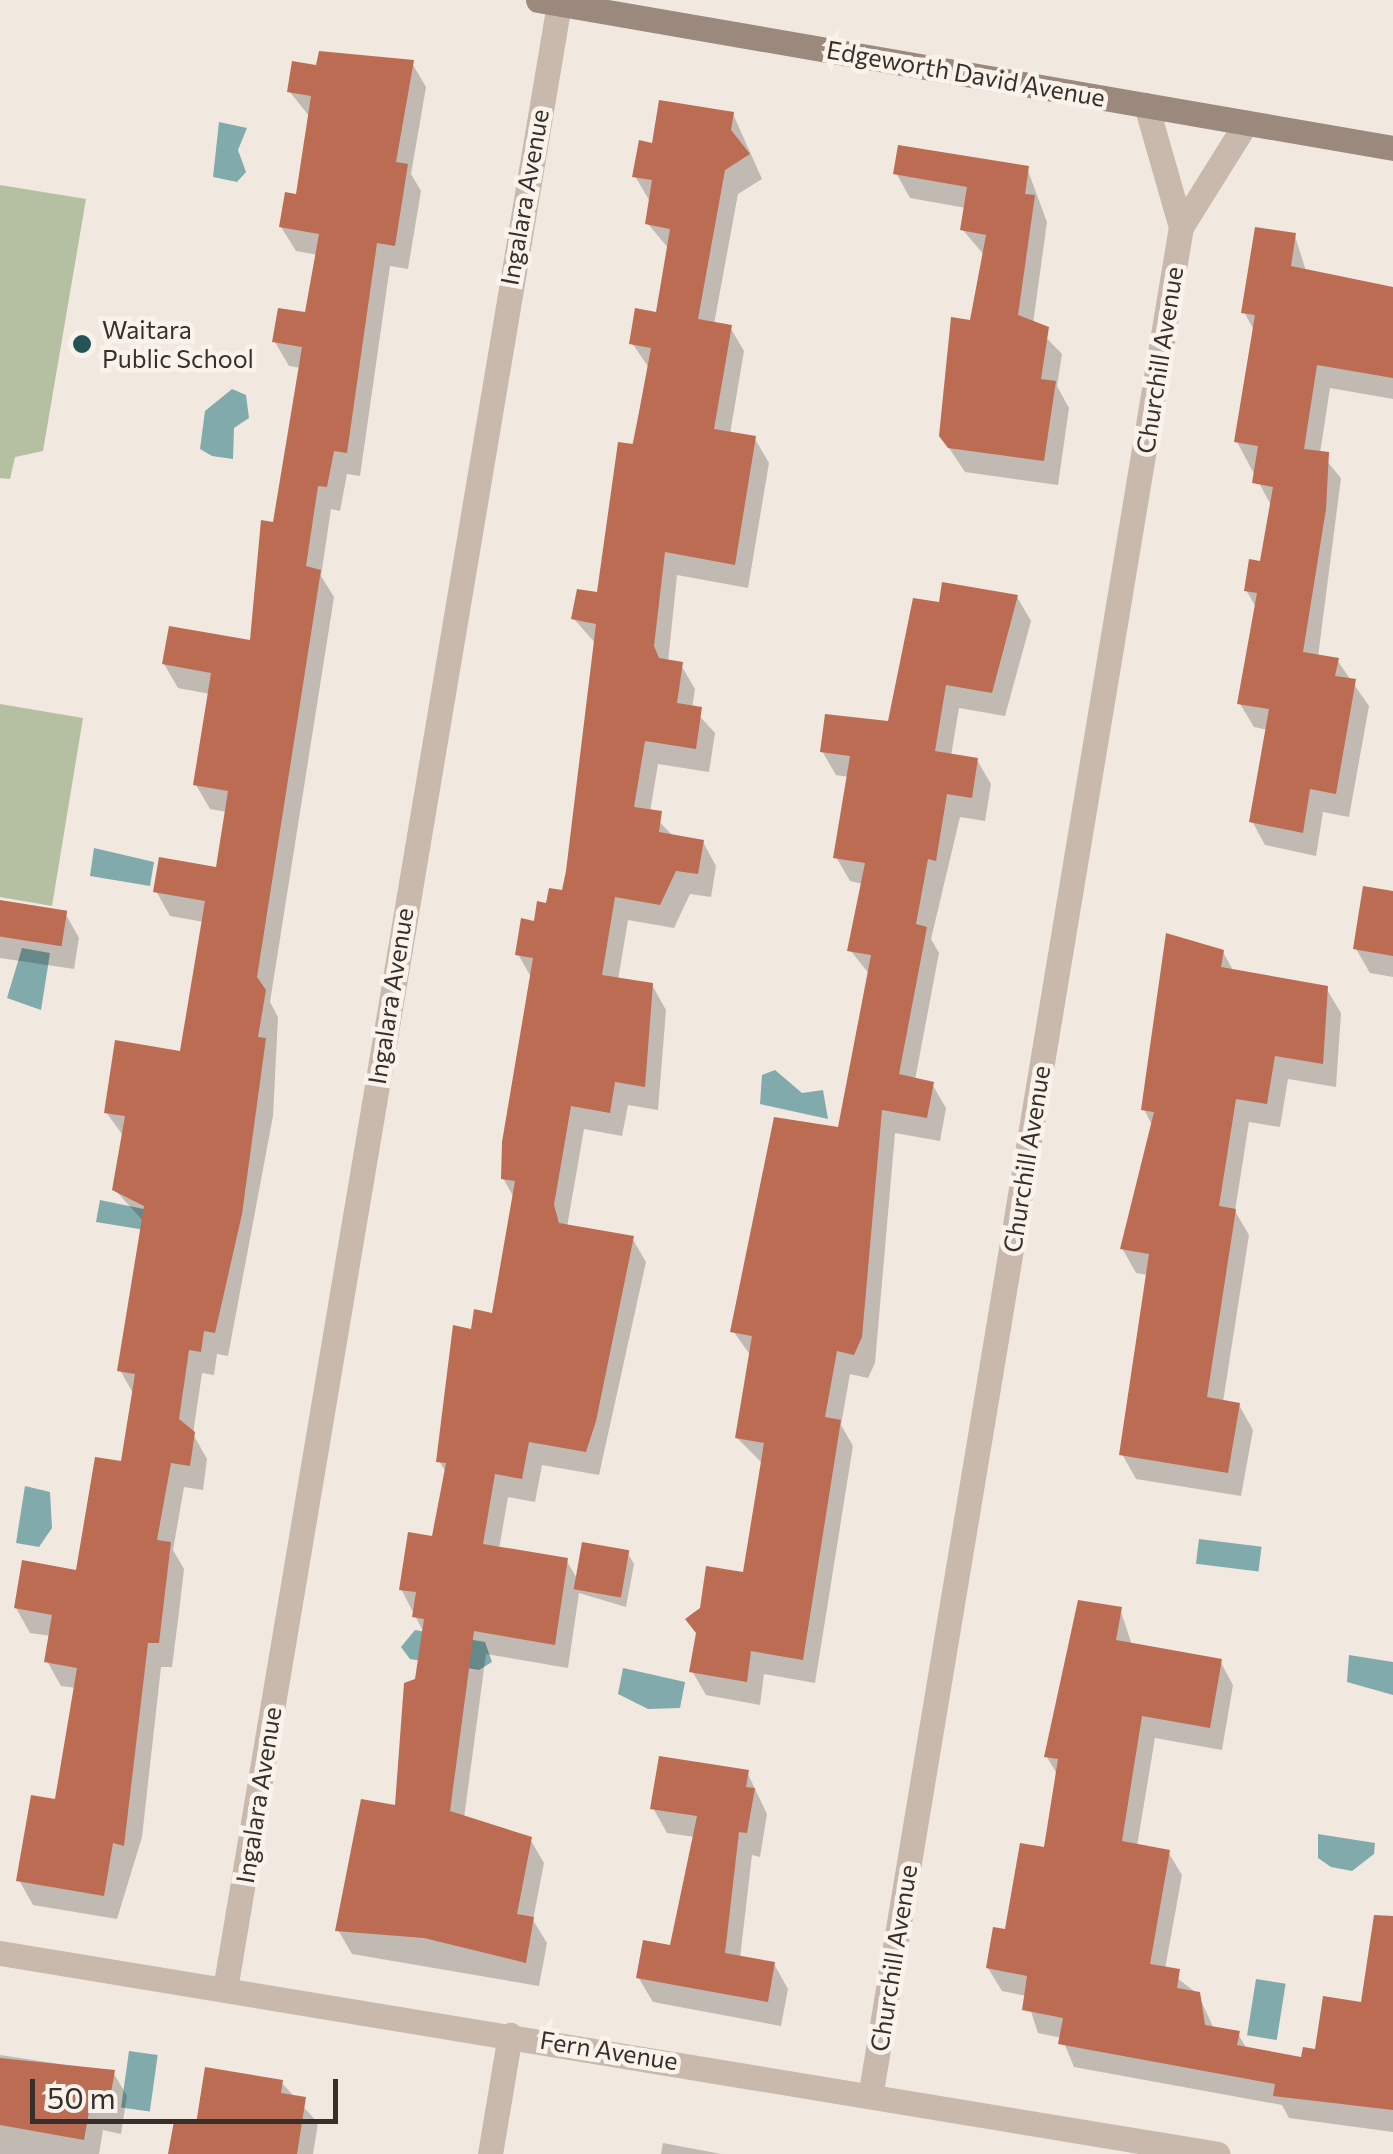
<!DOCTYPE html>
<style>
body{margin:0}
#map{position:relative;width:1393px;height:2154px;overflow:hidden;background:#f1e9e0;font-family:Commissioner,sans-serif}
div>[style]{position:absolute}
.green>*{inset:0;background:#b5bfa1}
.water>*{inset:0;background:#81aaac;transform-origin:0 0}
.shadow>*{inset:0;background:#0003}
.building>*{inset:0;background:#bc6c53;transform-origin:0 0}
.street>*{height:25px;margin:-12.5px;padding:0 12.5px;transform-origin:12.5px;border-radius:12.5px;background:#c9b9ad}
.secondary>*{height:25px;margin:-12.5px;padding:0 12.5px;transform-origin:12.5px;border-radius:12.5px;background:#9c897e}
.dots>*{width:28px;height:28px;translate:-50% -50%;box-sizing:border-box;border:5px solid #f9f3ec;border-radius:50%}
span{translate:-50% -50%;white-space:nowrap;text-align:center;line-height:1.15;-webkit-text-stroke:9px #f9f3ec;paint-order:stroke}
.street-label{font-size:25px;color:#382f2b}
.poi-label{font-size:25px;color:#382f2b}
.left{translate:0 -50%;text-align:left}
.scale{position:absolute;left:30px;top:2079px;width:308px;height:45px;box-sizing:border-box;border:5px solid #382f2b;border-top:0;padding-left:12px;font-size:30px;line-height:35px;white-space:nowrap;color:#382f2b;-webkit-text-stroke:8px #f9f3ec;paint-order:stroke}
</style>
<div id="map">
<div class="green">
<i style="clip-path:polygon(0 185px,86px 199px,43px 451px,15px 457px,10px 479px,0 478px)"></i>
<i style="clip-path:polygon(0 704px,83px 718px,52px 906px,0 897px)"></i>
</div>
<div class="water">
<i style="clip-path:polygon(219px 122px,247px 128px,238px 150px,246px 172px,237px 182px,213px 177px)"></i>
<i style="clip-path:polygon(232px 389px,246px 395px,249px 418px,234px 428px,233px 459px,212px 456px,200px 449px,205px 411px)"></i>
<i style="clip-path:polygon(94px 848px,154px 862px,150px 886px,90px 876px)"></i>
<i style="clip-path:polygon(22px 948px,50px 953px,41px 1010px,7px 998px)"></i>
<i style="clip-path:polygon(775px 1070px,802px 1093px,823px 1090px,828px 1119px,760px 1104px,762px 1075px)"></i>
<i style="clip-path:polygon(100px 1200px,158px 1212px,164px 1233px,96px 1222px)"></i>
<i style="clip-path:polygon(25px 1486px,50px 1492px,52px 1528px,39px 1547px,16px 1543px)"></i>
<i style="left:1199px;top:1539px;width:63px;height:25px;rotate:7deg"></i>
<i style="clip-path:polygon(415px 1630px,485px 1642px,492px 1662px,479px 1670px,410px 1659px,401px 1647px)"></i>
<i style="clip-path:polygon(1349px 1655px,1393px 1662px,1393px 1695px,1347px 1682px)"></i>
<i style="clip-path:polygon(623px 1668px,685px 1682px,680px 1708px,648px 1709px,618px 1694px)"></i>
<i style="clip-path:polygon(1318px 1834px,1375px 1843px,1374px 1854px,1352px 1871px,1331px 1867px,1318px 1858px)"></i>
<i style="left:1256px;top:1979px;width:30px;height:57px;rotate:9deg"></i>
<i style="left:129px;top:2051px;width:29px;height:57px;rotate:8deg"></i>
</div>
<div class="shadow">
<i style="clip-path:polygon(412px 63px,426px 87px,411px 174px,421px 191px,408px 269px,390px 266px,360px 476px,347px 474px,340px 511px,331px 509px,321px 576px,334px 597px,270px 1002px,278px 1017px,273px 1116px,228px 1356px,217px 1354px,214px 1375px,202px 1373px,193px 1434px,207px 1459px,203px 1490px,184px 1487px,173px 1550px,184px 1569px,179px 1612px,172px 1667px,161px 1667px,142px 1837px,117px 1919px,33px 1905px,19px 1880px,57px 1802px,76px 1688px,61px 1686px,47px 1661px,51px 1636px,30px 1633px,16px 1608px,78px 1573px,123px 1464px,134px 1395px,120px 1370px,144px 1222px,115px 1190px,124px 1137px,106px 1112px,182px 1054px,204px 922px,170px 916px,156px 891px,218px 870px,227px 812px,210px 809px,196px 785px,210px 694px,178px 688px,164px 664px,252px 643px,301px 368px,289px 366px,275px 342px,307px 315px,318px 255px,296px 251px,281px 227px,299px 197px,310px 117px,289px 91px,318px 68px)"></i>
<i style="clip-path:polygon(733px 114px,762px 179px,738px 194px,714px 324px,730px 327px,744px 351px,730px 434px,755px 439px,769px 463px,748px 588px,677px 575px,668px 662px,681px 665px,695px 689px,692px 708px,715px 733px,709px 772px,658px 764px,650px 812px,674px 837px,703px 842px,716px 866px,711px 897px,690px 894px,674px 928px,628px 920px,618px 980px,652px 985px,666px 1010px,658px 1110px,628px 1105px,622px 1136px,584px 1129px,567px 1227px,632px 1238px,646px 1262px,599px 1475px,542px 1465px,535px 1502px,508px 1497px,499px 1549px,566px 1560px,578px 1580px,627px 1552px,634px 1564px,626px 1607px,579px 1593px,568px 1668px,486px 1654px,464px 1818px,530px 1839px,544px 1863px,533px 1920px,547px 1943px,539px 1986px,352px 1954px,338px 1930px,398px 1808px,424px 1633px,401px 1589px,434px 1538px,447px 1474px,439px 1461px,473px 1331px,494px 1315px,514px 1198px,503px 1178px,532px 979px,518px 954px,564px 893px,596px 644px,574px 619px,599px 595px,649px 368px,632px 343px,658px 315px,669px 249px,648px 224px,649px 200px,635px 176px,654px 146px)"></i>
<i style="clip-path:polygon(1027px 168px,1047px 222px,1033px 324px,1062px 354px,1057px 386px,1069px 408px,1058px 485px,965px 472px,941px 436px,953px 320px,972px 323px,984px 255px,962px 229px,966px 208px,910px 198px,896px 173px)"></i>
<i style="clip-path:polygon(1295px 236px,1306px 271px,1393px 290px,1393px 399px,1330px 388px,1320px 453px,1341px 478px,1318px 657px,1337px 660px,1369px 706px,1349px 817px,1323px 812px,1316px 856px,1265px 845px,1252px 821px,1268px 730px,1254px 727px,1240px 704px,1257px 609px,1246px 590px,1262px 564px,1272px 507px,1237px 442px,1255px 332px,1244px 312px)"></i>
<i style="clip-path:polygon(1017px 597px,1031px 621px,1005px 716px,959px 708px,951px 756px,977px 760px,991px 784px,985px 821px,960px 817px,931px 939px,939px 953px,915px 1080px,932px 1084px,946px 1108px,940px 1141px,895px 1133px,875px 1363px,868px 1378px,850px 1374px,841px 1425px,853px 1446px,815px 1683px,764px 1674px,760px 1705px,706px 1695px,692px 1671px,745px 1575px,763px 1464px,737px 1438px,751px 1356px,733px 1331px,840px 1130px,870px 975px,850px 950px,863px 884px,850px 881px,836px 857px,849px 777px,836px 775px,822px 751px,890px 724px,941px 605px)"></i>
<i style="clip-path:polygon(1393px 893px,1393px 977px,1370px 973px,1356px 949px)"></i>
<i style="clip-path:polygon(0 903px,65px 913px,79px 938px,74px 969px,0 958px)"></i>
<i style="clip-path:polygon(1223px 952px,1234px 972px,1326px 988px,1341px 1013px,1336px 1087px,1288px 1079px,1280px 1127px,1249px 1122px,1235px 1211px,1249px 1235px,1223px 1402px,1239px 1405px,1253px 1430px,1241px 1496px,1136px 1479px,1122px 1454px,1148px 1275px,1136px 1273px,1122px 1248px,1153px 1127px,1144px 1109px)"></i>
<i style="clip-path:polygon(1120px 1609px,1132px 1645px,1220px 1661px,1233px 1685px,1222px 1750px,1155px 1738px,1137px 1846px,1168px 1852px,1182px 1875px,1165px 1969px,1198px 1994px,1214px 2029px,1238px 2034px,1247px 2049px,1303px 2060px,1363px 2005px,1393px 1925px,1393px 2132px,1289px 2118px,1282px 2105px,1074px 2067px,1062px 2038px,1038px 2033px,1026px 1996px,1002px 1991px,988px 1968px,1046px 1850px,1058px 1776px,1047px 1757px)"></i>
<i style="clip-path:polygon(747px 1772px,767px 1814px,760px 1857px,752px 1855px,740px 1958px,774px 1964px,788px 1989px,781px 2026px,653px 2002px,638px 1977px,672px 1948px,695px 1837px,667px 1833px,653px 1808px)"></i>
<i style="clip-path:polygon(0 2055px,113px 2072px,127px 2096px,121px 2134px,103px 2130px,99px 2154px,0 2154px)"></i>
<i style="clip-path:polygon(281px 2082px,318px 2123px,313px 2154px,171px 2154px,198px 2127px)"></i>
<i style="clip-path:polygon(663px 2143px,721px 2154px,661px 2154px)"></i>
</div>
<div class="building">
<i style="clip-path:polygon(319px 51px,414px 60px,396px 162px,408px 164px,395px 246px,377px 243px,347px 453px,334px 451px,327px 487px,318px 486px,306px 566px,321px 570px,257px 977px,266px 990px,258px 1037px,266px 1038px,242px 1214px,215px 1333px,204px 1331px,201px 1352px,189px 1350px,179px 1419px,195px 1432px,190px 1466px,171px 1463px,157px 1540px,171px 1542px,159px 1643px,148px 1643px,124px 1846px,113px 1843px,104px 1896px,16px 1881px,31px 1795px,55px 1799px,77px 1668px,44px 1662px,52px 1615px,14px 1608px,22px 1560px,76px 1570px,95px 1457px,121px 1461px,135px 1374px,117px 1371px,144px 1206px,112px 1190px,125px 1116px,104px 1113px,115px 1040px,180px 1051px,205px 901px,153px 892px,159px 857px,216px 867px,228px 791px,193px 785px,211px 673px,162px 664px,169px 626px,250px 640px,261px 520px,273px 522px,302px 347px,272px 342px,278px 308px,305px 312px,319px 234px,279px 227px,285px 192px,296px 194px,311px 96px,287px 92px,292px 61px,316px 65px)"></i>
<i style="clip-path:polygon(659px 100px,734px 112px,731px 130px,750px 154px,725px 170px,698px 319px,732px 325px,714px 429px,756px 436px,735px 565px,665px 552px,654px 646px,659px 658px,683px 662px,677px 703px,702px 707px,696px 749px,645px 741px,634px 807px,662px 811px,659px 832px,704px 840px,698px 874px,676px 871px,660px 905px,615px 897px,602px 975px,653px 983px,645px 1087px,615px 1082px,610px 1113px,571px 1106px,554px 1205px,559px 1223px,634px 1236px,596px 1421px,586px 1452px,529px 1442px,522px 1479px,495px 1474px,483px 1544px,568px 1558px,555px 1645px,474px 1631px,450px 1811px,532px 1837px,517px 1914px,534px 1917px,526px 1963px,424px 1938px,335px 1931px,361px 1799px,395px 1805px,404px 1683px,415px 1679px,424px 1619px,412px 1617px,416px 1592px,399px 1590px,408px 1532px,432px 1536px,446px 1463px,436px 1462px,453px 1325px,471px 1329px,474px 1309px,492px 1313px,515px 1181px,501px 1179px,502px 1142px,533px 958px,515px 955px,521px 918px,534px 921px,537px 901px,546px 903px,549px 888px,562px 890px,566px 871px,596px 624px,571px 619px,577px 589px,597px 592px,618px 442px,633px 444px,651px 348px,629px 344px,635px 308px,656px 312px,670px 229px,645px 224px,652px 180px,632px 177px,639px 140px,652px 143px)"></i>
<i style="clip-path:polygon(898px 145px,1029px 166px,1025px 194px,1035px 195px,1018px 315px,1049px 327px,1041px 379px,1056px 381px,1044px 461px,948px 448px,939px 436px,951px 317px,970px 320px,986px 235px,960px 230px,967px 187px,893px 174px)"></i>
<i style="clip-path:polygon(1255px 227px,1296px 233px,1291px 266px,1393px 287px,1393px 378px,1317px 365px,1304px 449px,1329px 452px,1326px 509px,1303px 652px,1339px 658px,1335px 676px,1356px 679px,1336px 794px,1310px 789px,1303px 833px,1249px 822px,1269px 709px,1237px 704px,1257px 593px,1244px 591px,1249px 559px,1260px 561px,1273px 487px,1252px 483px,1258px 446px,1234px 442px,1255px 315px,1241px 313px)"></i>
<i style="clip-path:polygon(942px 582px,1018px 595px,992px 693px,946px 685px,935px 751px,978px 758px,972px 798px,947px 794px,936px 861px,928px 859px,916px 924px,927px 927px,899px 1074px,934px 1082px,927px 1118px,882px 1110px,862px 1337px,854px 1355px,837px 1351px,825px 1417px,841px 1420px,803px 1660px,751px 1651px,747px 1682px,689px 1672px,696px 1633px,685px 1619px,700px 1608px,706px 1566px,743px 1572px,764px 1443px,735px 1438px,752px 1336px,730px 1332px,774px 1117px,838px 1127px,871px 955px,847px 951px,865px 863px,833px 858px,850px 756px,820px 752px,825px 714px,888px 721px,913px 598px,939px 602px)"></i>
<i style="clip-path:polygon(1363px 886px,1393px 891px,1393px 956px,1353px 949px)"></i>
<i style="left:0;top:900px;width:68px;height:36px;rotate:9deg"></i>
<i style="clip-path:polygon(1166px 933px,1224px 950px,1221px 967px,1328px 986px,1323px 1064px,1275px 1056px,1267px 1104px,1236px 1099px,1219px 1206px,1236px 1209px,1207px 1397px,1240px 1403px,1228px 1473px,1119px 1455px,1149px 1254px,1120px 1249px,1154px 1112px,1141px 1110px)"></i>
<i style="left:582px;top:1542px;width:48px;height:48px;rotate:10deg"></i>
<i style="clip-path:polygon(1078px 1600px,1122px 1607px,1116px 1640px,1222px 1659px,1210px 1728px,1142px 1716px,1122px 1841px,1170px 1850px,1150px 1964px,1180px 1969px,1177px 1988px,1200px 1992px,1205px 2025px,1240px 2031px,1237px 2045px,1301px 2057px,1303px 2047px,1315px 2049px,1323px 1996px,1361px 2002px,1374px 1915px,1393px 1916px,1393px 2110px,1273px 2096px,1275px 2084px,1058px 2044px,1063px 2018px,1022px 2010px,1027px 1976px,986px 1968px,993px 1927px,1005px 1929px,1020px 1843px,1044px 1847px,1058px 1759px,1044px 1757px)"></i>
<i style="clip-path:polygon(659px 1756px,749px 1770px,746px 1787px,755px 1788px,747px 1833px,739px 1832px,725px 1953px,775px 1962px,768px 2002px,636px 1978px,643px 1940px,670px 1945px,697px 1816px,650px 1809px)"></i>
<i style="clip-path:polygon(0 2058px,115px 2070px,108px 2110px,90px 2106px,84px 2140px,0 2125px)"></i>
<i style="clip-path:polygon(205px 2067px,283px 2080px,281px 2093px,306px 2097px,297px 2154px,168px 2154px,174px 2121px,196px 2124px)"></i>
</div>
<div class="street">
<i style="left:1146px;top:105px;width:127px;rotate:74deg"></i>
<i style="left:0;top:1953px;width:1234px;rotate:9.37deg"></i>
<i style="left:225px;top:1989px;width:2013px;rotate:-80.45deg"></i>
<i style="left:871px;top:2091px;width:1890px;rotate:-80.56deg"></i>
<i style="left:1181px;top:227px;width:123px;rotate:-58deg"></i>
<i style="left:490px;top:2154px;width:121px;rotate:-80.5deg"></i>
</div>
<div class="secondary">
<i style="left:538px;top:0;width:868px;rotate:9.82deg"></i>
</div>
<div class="dots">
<i style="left:82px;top:344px;background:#245356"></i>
</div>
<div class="street-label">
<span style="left:966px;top:73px;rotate:10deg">Edgeworth David Avenue</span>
<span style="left:524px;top:197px;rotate:-80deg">Ingalara Avenue</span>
<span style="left:1159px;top:360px;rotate:-81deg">Churchill Avenue</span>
<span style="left:390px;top:996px;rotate:-81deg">Ingalara Avenue</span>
<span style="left:1026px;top:1159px;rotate:-81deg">Churchill Avenue</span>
<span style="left:258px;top:1795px;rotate:-81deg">Ingalara Avenue</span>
<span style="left:893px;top:1958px;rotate:-81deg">Churchill Avenue</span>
<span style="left:609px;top:2050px;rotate:9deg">Fern Avenue</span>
</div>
<div class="poi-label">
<span class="left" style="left:102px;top:344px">Waitara<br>Public School</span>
</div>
<div class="scale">50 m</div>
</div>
